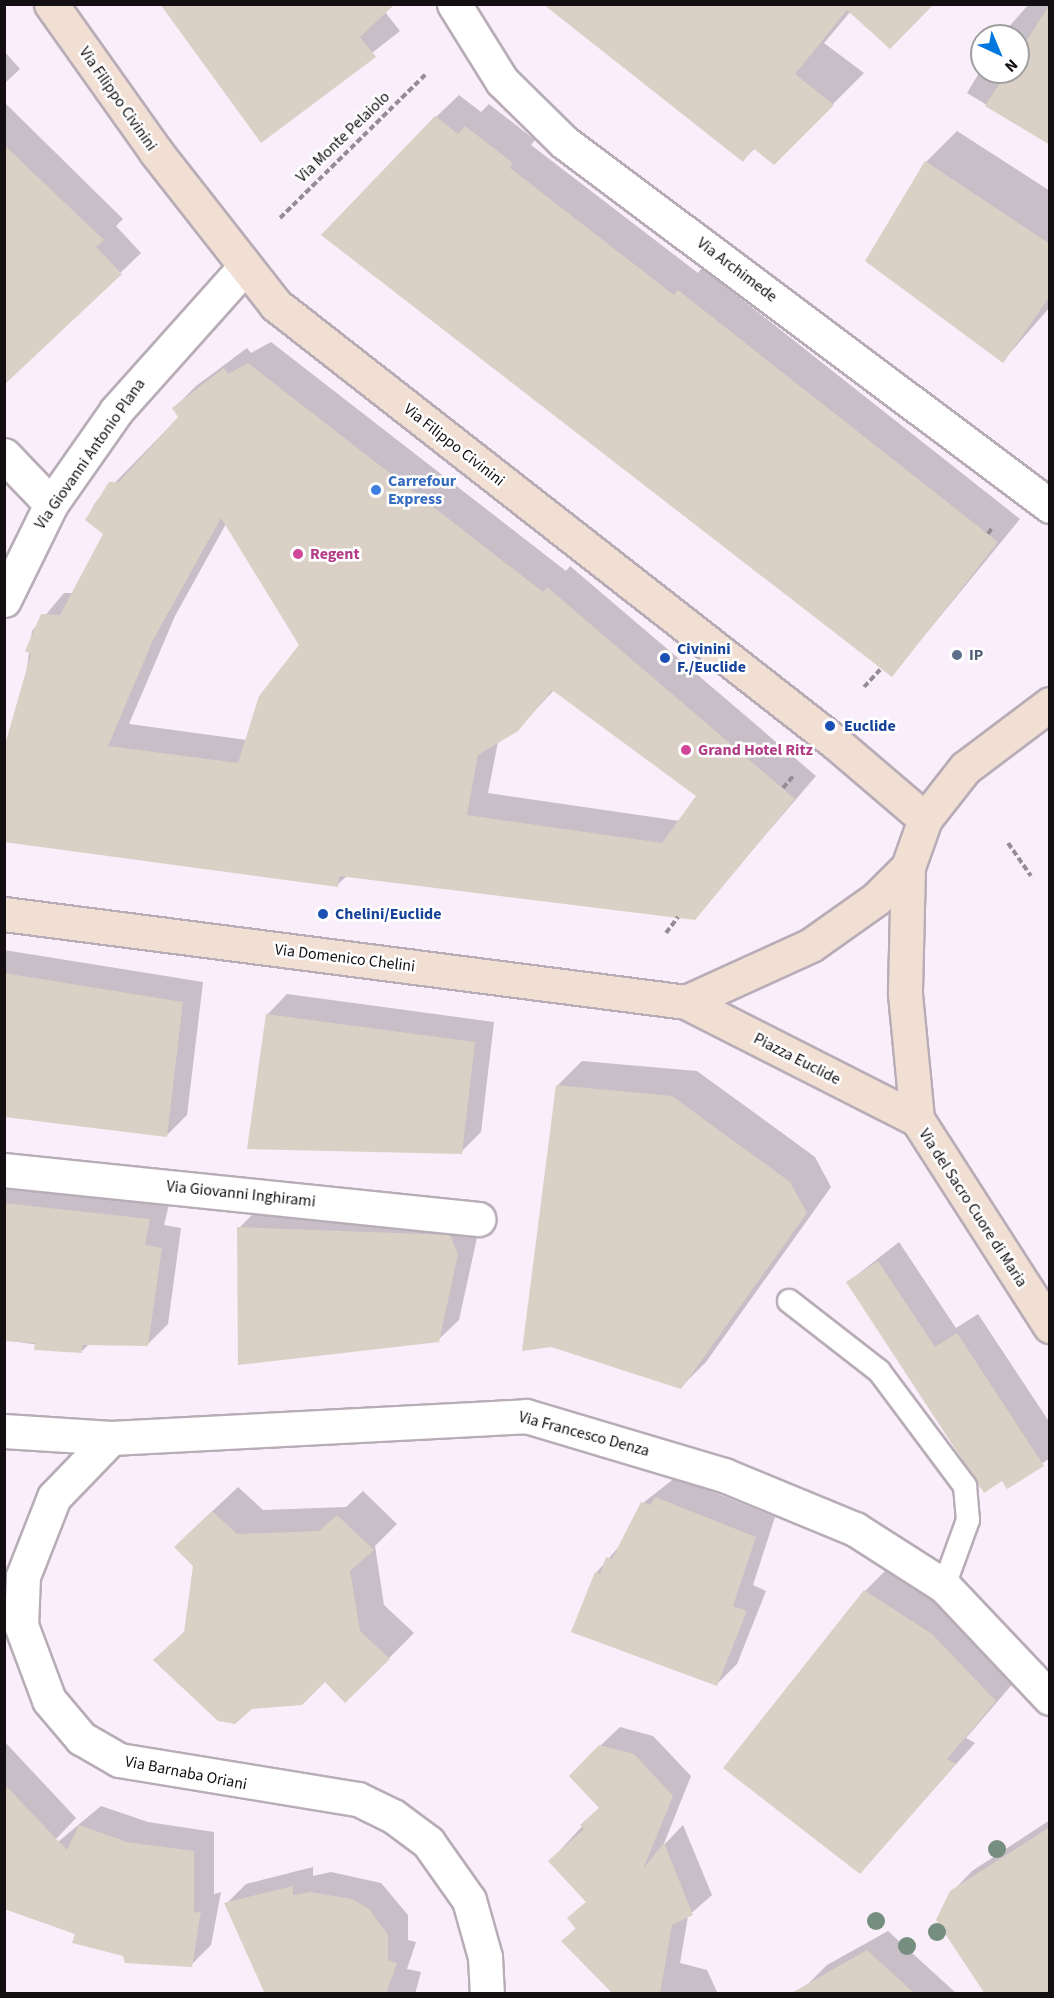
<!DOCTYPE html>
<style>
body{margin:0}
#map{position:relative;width:1054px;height:1998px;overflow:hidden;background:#f9eef9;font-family:"Source Sans 3",sans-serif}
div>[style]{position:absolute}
.shadow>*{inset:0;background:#0003}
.building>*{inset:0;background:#dbd0c5}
.path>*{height:4px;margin-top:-2px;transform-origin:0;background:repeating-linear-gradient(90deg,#958d95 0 6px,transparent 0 9px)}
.roads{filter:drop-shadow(2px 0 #b8adb7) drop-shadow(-2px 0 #b8adb7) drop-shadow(0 2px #b8adb7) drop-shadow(0 -2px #b8adb7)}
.lane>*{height:22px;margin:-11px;padding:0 11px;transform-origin:11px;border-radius:11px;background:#fff}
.street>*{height:33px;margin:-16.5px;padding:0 16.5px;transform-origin:16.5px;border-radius:16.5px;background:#fff}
.secondary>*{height:33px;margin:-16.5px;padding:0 16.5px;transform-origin:16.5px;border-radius:16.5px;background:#f2dfd4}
.trees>*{width:18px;height:18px;margin:-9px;border-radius:50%;background:#768e7f}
.dots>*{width:16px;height:16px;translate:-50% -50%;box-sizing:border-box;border:3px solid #fff;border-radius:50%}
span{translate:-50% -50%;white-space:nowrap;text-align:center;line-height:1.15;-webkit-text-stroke:5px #fff;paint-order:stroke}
.street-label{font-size:16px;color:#120e12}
.shop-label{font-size:16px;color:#366cbe;font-weight:700}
.left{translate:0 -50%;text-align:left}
.hotel-label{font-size:16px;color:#b23c85;font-weight:700}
.transit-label{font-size:16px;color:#164399;font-weight:700}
.service-label{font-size:16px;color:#4e5e75;font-weight:700}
.frame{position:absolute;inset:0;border:6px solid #120e12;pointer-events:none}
.north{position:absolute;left:970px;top:24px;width:60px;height:60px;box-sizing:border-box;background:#fff;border:2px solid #a09fa0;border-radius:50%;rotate:136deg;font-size:16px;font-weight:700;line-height:24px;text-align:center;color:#120e12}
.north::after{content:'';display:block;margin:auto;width:21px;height:27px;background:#0077de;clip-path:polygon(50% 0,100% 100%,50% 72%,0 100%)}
</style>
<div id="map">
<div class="shadow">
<i style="clip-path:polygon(301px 4px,385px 12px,400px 31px,261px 140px)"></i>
<i style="clip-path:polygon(931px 4px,851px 11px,824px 43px,864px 73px,774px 163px,755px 148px,743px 160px,566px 21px)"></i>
<i style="clip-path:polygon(1029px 4px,1050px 4px,1050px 143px,967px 93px,982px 68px,1018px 72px,1018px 36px,1001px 36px)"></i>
<i style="clip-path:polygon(4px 51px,20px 69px,4px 84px)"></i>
<i style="clip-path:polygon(459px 95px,481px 112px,489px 104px,535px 140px,531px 145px,698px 273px,702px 268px,1020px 519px,892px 675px,436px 117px)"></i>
<i style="clip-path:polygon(4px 102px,123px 219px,116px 226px,141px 253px,16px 373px,4px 361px)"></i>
<i style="clip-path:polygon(957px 131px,1050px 191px,1050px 307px,1003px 361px,926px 162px)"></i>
<i style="clip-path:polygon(evenodd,271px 342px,566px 571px,570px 566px,816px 776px,694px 918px,347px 876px,337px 885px,4px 840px,32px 631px,64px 593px,73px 593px,104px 533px,87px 519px,95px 503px,179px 417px,174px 408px,196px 386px,247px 348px,251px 353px,271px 342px,226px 524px,301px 645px,247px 740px,129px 724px,175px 616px,226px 524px,271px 342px,554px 690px,698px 795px,680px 821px,488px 793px,498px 742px,517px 730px,554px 690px)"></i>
<i style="clip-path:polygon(4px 950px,203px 982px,187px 1115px,167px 1135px,4px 1115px)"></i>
<i style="clip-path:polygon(287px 994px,494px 1022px,481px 1132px,461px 1152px,267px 1015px)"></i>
<i style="clip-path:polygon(582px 1061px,697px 1071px,815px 1157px,831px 1187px,706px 1362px,681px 1387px,557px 1086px)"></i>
<i style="clip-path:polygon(4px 1181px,170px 1200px,164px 1225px,181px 1228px,168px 1324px,148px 1344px,89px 1344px,82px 1351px,4px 1340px)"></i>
<i style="clip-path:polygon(259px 1208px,478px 1233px,459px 1320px,438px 1340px,239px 1228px)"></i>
<i style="clip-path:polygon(899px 1242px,956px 1328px,978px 1314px,1050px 1423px,1050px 1458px,1008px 1487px,848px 1282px)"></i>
<i style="clip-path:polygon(676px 1477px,775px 1517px,753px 1585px,766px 1591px,737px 1664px,716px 1685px,596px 1573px,622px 1543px,643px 1503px)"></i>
<i style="clip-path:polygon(238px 1487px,263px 1510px,346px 1507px,363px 1491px,397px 1524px,375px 1546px,384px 1605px,414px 1633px,389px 1658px,325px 1680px,155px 1660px,186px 1630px,201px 1522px)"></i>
<i style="clip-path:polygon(885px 1571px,953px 1614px,1016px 1680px,966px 1738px,975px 1743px,860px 1872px,865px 1591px)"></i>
<i style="clip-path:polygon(620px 1727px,653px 1736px,691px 1776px,663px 1846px,683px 1825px,712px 1895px,688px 1916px,680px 1963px,707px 1970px,718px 1994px,615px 1994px,563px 1941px,577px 1927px,587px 1901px,550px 1861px,600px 1807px,600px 1746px)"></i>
<i style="clip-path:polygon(4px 1741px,76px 1818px,57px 1838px,4px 1855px)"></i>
<i style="clip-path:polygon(101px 1806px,148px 1822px,214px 1832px,214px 1894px,221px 1892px,211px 1945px,191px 1965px,125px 1955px,27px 1914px,59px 1841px)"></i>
<i style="clip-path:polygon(1050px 1820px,1050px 1994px,952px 1892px,972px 1871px)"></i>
<i style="clip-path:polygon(313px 1867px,313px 1876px,331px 1872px,381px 1883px,408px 1915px,408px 1940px,416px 1942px,407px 1969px,421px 1972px,415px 1994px,267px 1994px,226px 1904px,246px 1884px)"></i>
<i style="clip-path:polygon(888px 1931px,957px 1994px,816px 1994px,807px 1985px,827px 1965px)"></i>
</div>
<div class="building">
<i style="clip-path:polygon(160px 4px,395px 4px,360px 37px,376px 57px,261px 143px)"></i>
<i style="clip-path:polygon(543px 4px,934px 4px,890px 49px,847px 10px,795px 74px,834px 105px,774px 165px,753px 148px,743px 162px)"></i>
<i style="clip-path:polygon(1050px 4px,1050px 145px,985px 106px,1007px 72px,1018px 72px,1018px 54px)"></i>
<i style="clip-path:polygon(435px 116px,458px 134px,465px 126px,513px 163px,510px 168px,674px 295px,678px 290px,998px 542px,892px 677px,321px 235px)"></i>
<i style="clip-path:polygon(4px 145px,104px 240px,96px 247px,122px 274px,4px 385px)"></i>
<i style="clip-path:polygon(925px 161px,1050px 244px,1050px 296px,1003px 363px,865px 261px)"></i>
<i style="clip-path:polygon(evenodd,248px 363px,543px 592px,547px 587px,795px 799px,695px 920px,339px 876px,338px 887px,4px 842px,4px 748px,31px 654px,25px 651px,41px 614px,60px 615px,103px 534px,85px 520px,109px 482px,119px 482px,178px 417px,172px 408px,224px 368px,228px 374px,248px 363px,221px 518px,299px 645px,259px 696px,238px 763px,108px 746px,153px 640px,221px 518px,248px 363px,552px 690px,696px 796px,662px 843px,467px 815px,478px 755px,518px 731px,552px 690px)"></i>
<i style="clip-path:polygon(4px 973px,183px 1002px,167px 1137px,4px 1117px)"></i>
<i style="clip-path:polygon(266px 1014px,475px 1042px,462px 1154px,247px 1149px)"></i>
<i style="clip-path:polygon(556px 1085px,672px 1096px,790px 1182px,807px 1213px,681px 1389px,551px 1347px,522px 1351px)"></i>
<i style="clip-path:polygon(4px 1203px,150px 1219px,145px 1245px,162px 1248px,148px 1346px,82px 1345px,82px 1353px,34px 1350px,35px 1343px,4px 1341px)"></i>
<i style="clip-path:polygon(237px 1227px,450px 1235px,458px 1254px,439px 1342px,238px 1365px)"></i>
<i style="clip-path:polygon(878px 1261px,935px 1347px,957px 1333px,1044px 1466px,1007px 1489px,1002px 1481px,984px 1493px,846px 1282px)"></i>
<i style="clip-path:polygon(655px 1497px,756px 1537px,733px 1606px,747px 1611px,717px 1686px,571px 1632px,595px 1572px,600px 1574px,606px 1557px,612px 1559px,641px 1502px,651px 1505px)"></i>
<i style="clip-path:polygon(212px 1511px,237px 1534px,319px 1531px,337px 1515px,374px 1550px,350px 1571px,360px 1631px,390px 1659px,345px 1703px,325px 1682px,302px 1705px,252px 1709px,235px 1724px,218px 1721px,153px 1660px,184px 1632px,193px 1566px,174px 1547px)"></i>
<i style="clip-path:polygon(864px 1590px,932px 1634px,996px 1701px,947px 1759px,956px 1764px,860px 1874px,723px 1768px)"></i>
<i style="clip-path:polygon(599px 1745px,634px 1754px,673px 1796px,643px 1869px,664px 1843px,693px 1915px,672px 1925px,660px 1994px,613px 1994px,561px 1941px,576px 1929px,567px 1918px,586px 1902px,548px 1861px,584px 1829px,580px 1825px,599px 1808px,569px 1776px)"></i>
<i style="clip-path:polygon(4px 1784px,67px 1850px,79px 1825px,127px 1842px,194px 1851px,194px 1913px,201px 1911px,192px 1967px,125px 1963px,123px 1956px,72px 1943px,75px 1934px,4px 1909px)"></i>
<i style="clip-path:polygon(1050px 1827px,1050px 1994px,985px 1994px,936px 1920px,950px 1891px)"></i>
<i style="clip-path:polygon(293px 1886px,293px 1895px,310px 1892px,352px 1899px,369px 1909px,388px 1935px,388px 1960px,397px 1963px,386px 1994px,265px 1994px,224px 1903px)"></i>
<i style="clip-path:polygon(867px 1950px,915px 1994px,790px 1994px)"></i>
</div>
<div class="path">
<i style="left:280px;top:218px;width:204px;rotate:-44.6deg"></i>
<i style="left:988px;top:534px;width:7px;rotate:-56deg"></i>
<i style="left:864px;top:687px;width:25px;rotate:-47deg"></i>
<i style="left:783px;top:788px;width:17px;rotate:-50deg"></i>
<i style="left:1008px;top:843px;width:40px;rotate:55.1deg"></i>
<i style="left:666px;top:933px;width:20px;rotate:-53deg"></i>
</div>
<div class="roads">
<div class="lane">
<i style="left:789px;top:1301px;width:114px;rotate:37.9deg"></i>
<i style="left:879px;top:1371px;width:144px;rotate:53.2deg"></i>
<i style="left:965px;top:1486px;width:34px;rotate:85deg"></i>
<i style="left:968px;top:1520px;width:70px;rotate:110deg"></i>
</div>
<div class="street">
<i style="left:454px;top:4px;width:91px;rotate:58.1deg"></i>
<i style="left:502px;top:81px;width:87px;rotate:44.5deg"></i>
<i style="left:564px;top:142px;width:607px;rotate:36.83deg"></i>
<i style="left:4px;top:455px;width:68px;rotate:46.2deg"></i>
<i style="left:4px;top:600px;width:107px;rotate:-63.9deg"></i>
<i style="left:51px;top:504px;width:113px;rotate:-55deg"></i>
<i style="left:116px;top:411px;width:192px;rotate:-48.2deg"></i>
<i style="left:4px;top:1170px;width:477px;rotate:5.9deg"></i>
<i style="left:4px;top:1431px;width:107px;rotate:3.7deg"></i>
<i style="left:111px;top:1438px;width:416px;rotate:-3deg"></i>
<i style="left:526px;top:1416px;width:207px;rotate:16.6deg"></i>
<i style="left:724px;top:1475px;width:142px;rotate:22.4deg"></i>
<i style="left:855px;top:1529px;width:106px;rotate:32.6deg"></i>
<i style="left:944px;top:1586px;width:154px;rotate:46.6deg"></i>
<i style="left:111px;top:1438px;width:82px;rotate:134deg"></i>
<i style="left:54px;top:1497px;width:85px;rotate:111.4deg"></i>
<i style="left:23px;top:1576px;width:49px;rotate:92.3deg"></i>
<i style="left:21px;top:1625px;width:80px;rotate:69.5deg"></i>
<i style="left:49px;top:1700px;width:50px;rotate:49.9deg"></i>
<i style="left:81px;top:1738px;width:44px;rotate:30.1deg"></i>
<i style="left:119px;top:1760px;width:242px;rotate:9.3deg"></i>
<i style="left:358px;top:1799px;width:39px;rotate:26deg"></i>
<i style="left:393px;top:1816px;width:44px;rotate:36.6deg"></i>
<i style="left:428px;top:1842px;width:71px;rotate:54.7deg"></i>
<i style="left:469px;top:1900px;width:59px;rotate:74.3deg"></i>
<i style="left:485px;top:1957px;width:37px;rotate:87deg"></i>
</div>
<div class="secondary">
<i style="left:51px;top:4px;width:181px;rotate:54.6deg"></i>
<i style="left:156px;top:152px;width:194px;rotate:51.9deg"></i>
<i style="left:276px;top:305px;width:711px;rotate:38.03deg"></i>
<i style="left:836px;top:743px;width:117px;rotate:40.5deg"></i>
<i style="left:1050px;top:704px;width:106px;rotate:143deg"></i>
<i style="left:965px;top:768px;width:65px;rotate:128.1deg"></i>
<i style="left:925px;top:819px;width:51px;rotate:109.5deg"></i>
<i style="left:908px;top:867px;width:127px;rotate:91.4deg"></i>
<i style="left:905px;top:994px;width:126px;rotate:84.5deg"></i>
<i style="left:917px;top:1119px;width:246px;rotate:57.3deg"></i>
<i style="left:4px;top:914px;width:688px;rotate:7.35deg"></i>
<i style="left:686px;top:1002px;width:259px;rotate:26.9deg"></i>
<i style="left:686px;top:1002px;width:137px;rotate:-24.5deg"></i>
<i style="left:811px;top:945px;width:80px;rotate:-35.3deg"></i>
<i style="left:876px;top:899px;width:45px;rotate:-45deg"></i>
</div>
</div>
<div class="trees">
<i style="left:997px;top:1849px"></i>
<i style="left:876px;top:1921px"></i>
<i style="left:937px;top:1932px"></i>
<i style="left:907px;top:1946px"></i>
</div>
<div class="dots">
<i style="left:376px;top:490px;background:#3f7fe0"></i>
<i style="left:298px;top:554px;background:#d1479c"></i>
<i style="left:957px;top:655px;background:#5c6f8a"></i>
<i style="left:665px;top:658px;background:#1a4fb4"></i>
<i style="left:830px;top:726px;background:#1a4fb4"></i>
<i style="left:686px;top:750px;background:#d1479c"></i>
<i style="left:323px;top:914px;background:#1a4fb4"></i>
</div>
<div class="street-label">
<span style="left:118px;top:99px;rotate:55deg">Via Filippo Civinini</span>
<span style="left:343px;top:137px;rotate:-44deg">Via Monte Pelaiolo</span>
<span style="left:737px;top:270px;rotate:37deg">Via Archimede</span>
<span style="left:454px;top:445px;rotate:38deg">Via Filippo Civinini</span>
<span style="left:90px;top:454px;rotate:-55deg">Via Giovanni Antonio Plana</span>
<span style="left:345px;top:958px;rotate:7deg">Via Domenico Chelini</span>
<span style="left:797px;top:1059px;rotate:27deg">Piazza Euclide</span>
<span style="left:241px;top:1194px;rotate:6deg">Via Giovanni Inghirami</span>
<span style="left:973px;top:1208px;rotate:57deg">Via del Sacro Cuore di Maria</span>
<span style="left:584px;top:1434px;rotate:15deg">Via Francesco Denza</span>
<span style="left:186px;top:1773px;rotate:11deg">Via Barnaba Oriani</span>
</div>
<div class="shop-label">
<span class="left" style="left:388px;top:490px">Carrefour<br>Express</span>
</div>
<div class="hotel-label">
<span class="left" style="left:310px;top:554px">Regent</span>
<span class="left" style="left:698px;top:750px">Grand Hotel Ritz</span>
</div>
<div class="transit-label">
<span class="left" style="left:677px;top:658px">Civinini<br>F./Euclide</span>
<span class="left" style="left:844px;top:726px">Euclide</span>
<span class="left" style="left:335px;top:914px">Chelini/Euclide</span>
</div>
<div class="service-label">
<span class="left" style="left:969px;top:655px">IP</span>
</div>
<div class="frame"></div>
<div class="north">N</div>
</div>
